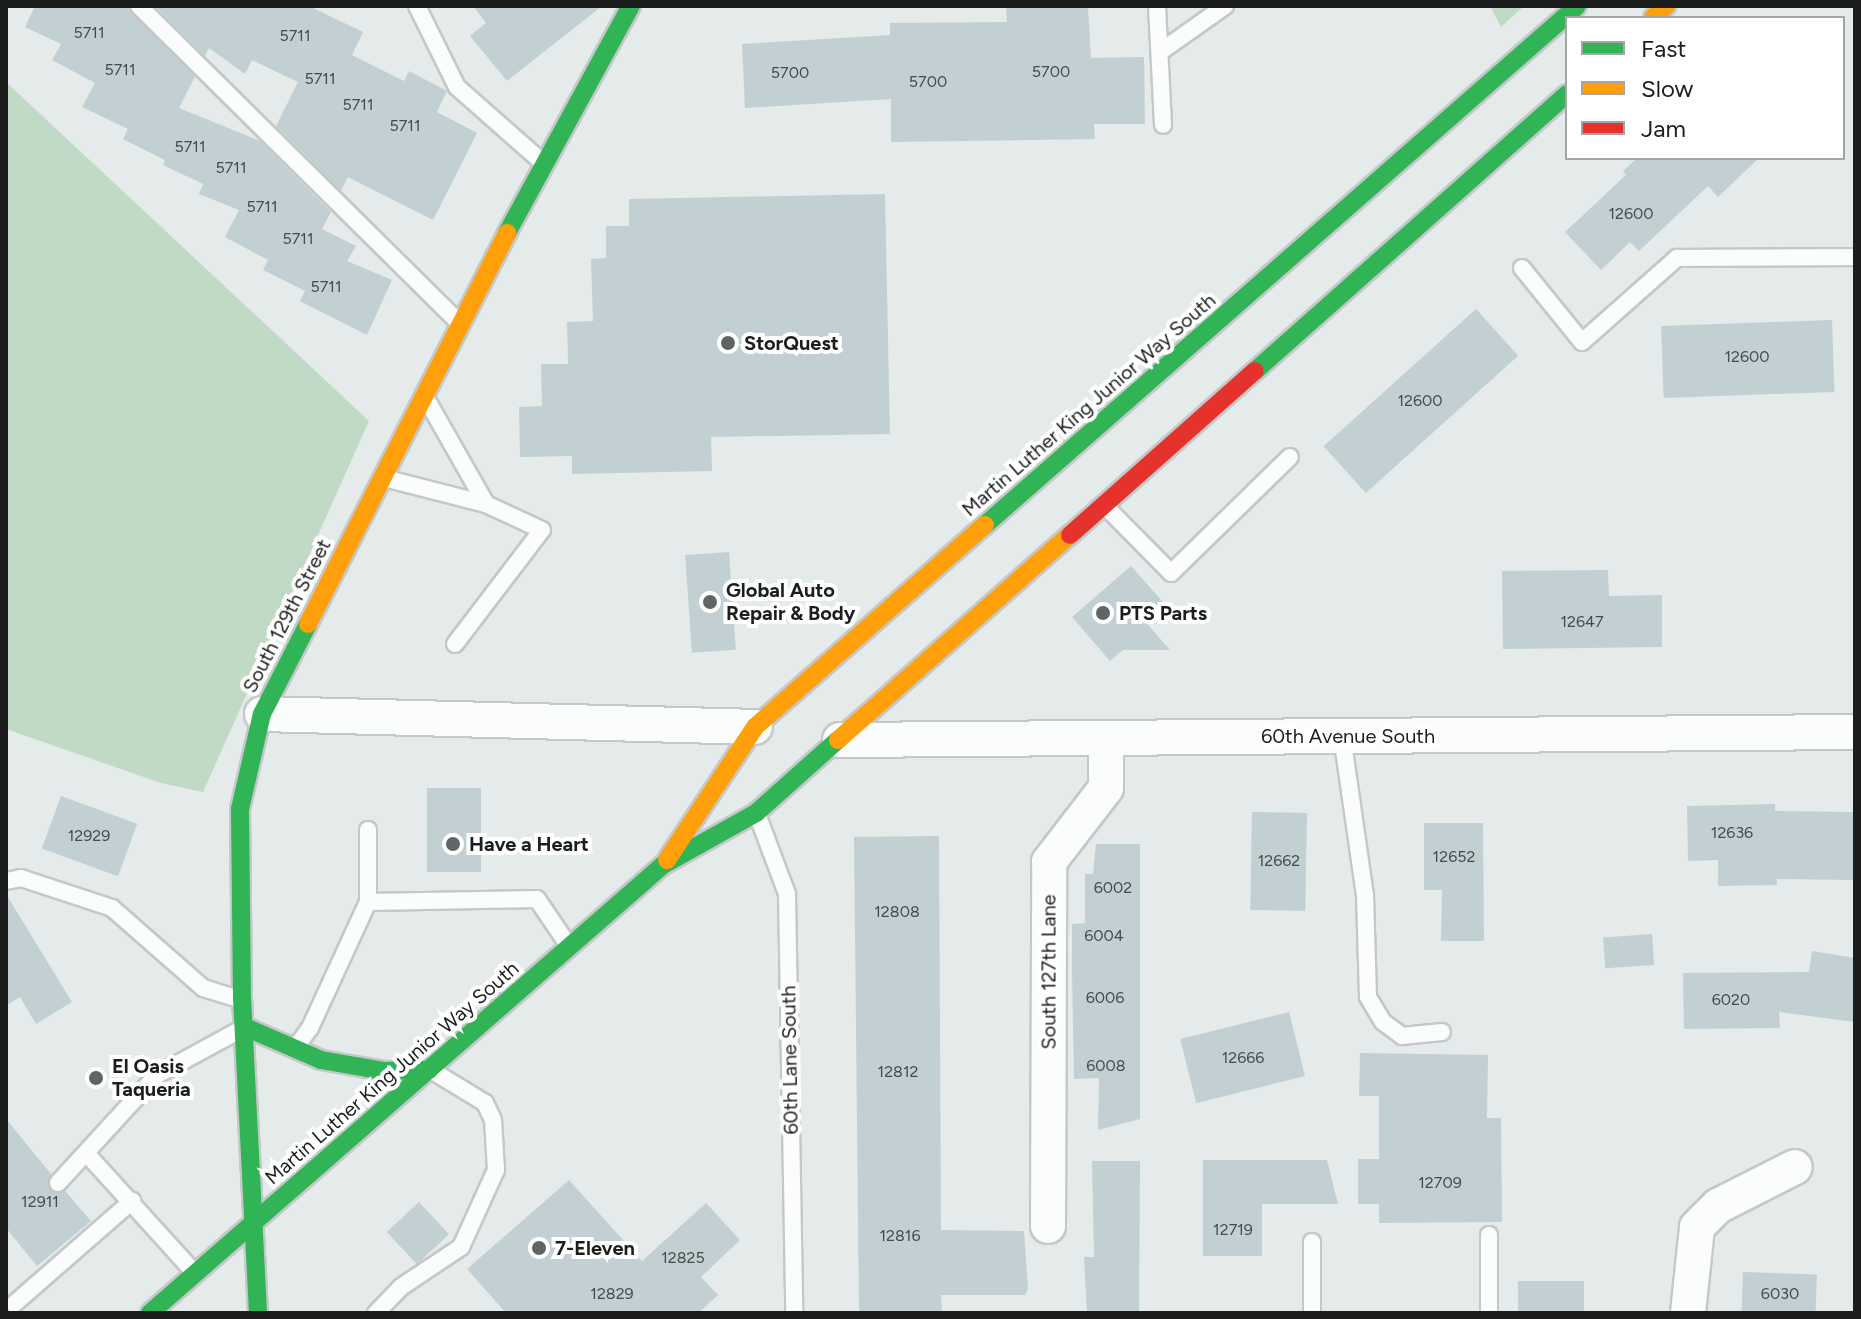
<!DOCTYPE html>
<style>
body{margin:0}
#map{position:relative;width:1861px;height:1319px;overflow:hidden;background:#e5eaea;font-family:Figtree,sans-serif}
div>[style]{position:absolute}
.green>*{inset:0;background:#c1dac6}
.building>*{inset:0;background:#c2d0d3;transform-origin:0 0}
.roads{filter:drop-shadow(2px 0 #c4c8c8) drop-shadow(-2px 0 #c4c8c8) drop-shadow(0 2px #c4c8c8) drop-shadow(0 -2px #c4c8c8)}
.lane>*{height:16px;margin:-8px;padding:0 8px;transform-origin:8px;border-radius:8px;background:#fbfcfc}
.street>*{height:34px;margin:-17px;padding:0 17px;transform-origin:17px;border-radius:17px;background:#fbfcfc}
.fast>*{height:18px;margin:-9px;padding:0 9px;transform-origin:9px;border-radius:9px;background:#30b455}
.slow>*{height:18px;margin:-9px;padding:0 9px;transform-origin:9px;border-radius:9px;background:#ff9f0a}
.jam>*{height:18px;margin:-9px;padding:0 9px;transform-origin:9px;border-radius:9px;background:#e5322d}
.dots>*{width:22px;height:22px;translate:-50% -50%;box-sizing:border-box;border:4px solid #fff;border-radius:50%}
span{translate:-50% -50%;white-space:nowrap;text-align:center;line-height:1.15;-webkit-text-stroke:8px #fff;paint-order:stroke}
.number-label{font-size:16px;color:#464a4b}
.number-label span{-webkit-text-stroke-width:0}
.poi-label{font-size:20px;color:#1c1e1e;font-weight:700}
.left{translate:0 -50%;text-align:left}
.street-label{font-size:20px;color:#1c1e1e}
.frame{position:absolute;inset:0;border:8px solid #1c1e1e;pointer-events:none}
.legend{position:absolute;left:1565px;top:16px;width:280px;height:144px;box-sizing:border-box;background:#fff;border:2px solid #a4a5a5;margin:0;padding:10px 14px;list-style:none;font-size:24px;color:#1c1e1e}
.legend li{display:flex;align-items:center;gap:16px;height:40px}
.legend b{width:40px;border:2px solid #a4a5a5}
</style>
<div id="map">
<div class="green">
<i style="clip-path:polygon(1490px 6px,1524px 6px,1501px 27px)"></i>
<i style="clip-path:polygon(6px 82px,369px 421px,203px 792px,161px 783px,6px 729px)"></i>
</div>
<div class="building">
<i style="clip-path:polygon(35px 6px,128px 6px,195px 77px,179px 108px,260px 141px,331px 212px,322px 229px,356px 246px,347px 261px,392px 280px,367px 335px,300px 301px,305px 291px,263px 270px,268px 260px,225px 237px,239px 210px,199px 194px,203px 184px,163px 165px,165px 160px,123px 139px,128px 129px,82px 107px,95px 83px,52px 60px,61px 44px,25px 27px)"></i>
<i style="clip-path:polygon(155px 6px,309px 6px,363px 32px,352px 55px,404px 81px,409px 71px,447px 91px,437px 112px,477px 133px,433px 220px,348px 177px,341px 191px,276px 126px,298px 82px,252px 60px,245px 74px,209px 48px,205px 56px)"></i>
<i style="clip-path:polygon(473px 6px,602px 6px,507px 81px,470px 36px,486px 23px)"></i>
<i style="clip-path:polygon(1006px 6px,1088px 6px,1091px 58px,1144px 57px,1145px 124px,1094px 124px,1095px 139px,891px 142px,891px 99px,745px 108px,742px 44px,890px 35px,890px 23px,1007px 22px)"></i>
<i style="clip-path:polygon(1637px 158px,1759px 158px,1718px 197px,1708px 186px,1639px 251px,1630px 242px,1601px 270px,1565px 232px,1626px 175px,1623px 171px)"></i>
<i style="clip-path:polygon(885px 194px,890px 434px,711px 437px,712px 471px,572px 474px,572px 456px,520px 457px,519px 407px,542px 406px,541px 364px,568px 364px,567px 322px,593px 321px,591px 259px,606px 258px,606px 226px,629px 226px,629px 199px)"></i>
<i style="left:1476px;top:309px;width:63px;height:205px;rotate:48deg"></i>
<i style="left:1832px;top:320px;width:72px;height:171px;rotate:88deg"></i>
<i style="left:729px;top:552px;width:98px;height:44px;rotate:86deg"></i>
<i style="clip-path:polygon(1131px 566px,1163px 602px,1143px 619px,1170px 650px,1123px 650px,1110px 661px,1072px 617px)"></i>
<i style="clip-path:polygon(1608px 570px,1609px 596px,1662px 595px,1662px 647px,1503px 649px,1502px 571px)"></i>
<i style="left:427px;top:788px;width:54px;height:84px"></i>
<i style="left:61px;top:796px;width:81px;height:56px;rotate:20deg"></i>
<i style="clip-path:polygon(1775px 804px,1775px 811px,1855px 812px,1855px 880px,1777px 879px,1777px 885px,1718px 886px,1718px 860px,1688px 861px,1687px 806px)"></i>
<i style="left:1252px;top:812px;width:55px;height:98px;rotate:1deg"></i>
<i style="clip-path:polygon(1424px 823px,1483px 823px,1484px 941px,1441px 941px,1442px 890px,1424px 890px)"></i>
<i style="clip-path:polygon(939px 836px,941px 1230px,1024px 1231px,1028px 1289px,1025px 1295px,941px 1295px,942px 1313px,859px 1313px,854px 837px)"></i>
<i style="clip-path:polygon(1096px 844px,1140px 844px,1140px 1119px,1098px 1130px,1099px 1078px,1074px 1079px,1072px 972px,1072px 924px,1085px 923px,1085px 874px,1093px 874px)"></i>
<i style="clip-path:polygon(6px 894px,72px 1002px,36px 1024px,20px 997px,6px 1006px)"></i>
<i style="left:1652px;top:934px;width:31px;height:49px;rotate:86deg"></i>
<i style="clip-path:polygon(1812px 951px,1855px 958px,1855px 1022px,1779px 1012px,1780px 1028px,1684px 1029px,1683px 973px,1809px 972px)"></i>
<i style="left:1289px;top:1012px;width:66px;height:112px;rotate:76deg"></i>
<i style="clip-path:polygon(1360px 1053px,1488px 1055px,1487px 1118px,1501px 1118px,1502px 1222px,1379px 1223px,1379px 1204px,1358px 1204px,1358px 1159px,1379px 1159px,1379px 1096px,1359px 1096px)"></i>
<i style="clip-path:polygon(6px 1119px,51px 1174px,50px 1190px,65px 1191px,91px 1221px,37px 1266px,6px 1228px)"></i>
<i style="clip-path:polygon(1203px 1160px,1327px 1160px,1338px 1204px,1262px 1204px,1262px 1256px,1203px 1256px)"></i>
<i style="clip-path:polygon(1092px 1161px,1140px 1161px,1139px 1313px,1087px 1313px,1084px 1257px,1094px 1257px)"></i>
<i style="clip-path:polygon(569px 1180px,642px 1261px,706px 1203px,740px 1240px,701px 1277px,718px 1295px,698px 1313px,506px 1313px,467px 1269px)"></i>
<i style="left:419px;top:1202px;width:44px;height:44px;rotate:47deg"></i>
<i style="left:1743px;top:1272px;width:74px;height:41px;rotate:2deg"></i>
<i style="left:1584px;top:1281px;width:32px;height:66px;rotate:90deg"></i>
</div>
<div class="roads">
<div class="lane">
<i style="left:139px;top:6px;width:450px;rotate:44.7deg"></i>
<i style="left:417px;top:6px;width:90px;rotate:63.7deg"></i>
<i style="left:457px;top:87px;width:113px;rotate:41.4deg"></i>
<i style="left:1157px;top:6px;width:119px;rotate:87.1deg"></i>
<i style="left:1160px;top:52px;width:80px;rotate:-35.3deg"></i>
<i style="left:1522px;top:268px;width:95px;rotate:51deg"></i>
<i style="left:1582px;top:342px;width:127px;rotate:-41.5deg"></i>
<i style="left:1677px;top:258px;width:178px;rotate:-0.3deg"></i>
<i style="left:384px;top:478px;width:105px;rotate:14.3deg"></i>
<i style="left:486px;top:504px;width:120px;rotate:-119.6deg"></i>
<i style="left:1105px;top:506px;width:94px;rotate:45.4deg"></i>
<i style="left:1171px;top:573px;width:166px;rotate:-44.3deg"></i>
<i style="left:455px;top:644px;width:143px;rotate:-52.7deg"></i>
<i style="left:542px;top:530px;width:62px;rotate:-155.1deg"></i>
<i style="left:1342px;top:736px;width:161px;rotate:81.8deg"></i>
<i style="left:1365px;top:895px;width:102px;rotate:88.3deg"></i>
<i style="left:1368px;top:997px;width:29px;rotate:59deg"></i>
<i style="left:1383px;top:1022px;width:24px;rotate:36deg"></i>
<i style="left:1402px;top:1036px;width:40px;rotate:-5.7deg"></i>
<i style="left:757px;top:814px;width:85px;rotate:69.4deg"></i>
<i style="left:787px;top:894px;width:419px;rotate:89deg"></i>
<i style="left:6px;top:881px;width:15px;rotate:-11deg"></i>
<i style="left:21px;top:878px;width:96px;rotate:18.2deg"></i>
<i style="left:112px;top:908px;width:121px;rotate:41.3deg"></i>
<i style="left:203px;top:988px;width:38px;rotate:17deg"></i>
<i style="left:368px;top:902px;width:169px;rotate:-1deg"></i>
<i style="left:537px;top:899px;width:57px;rotate:55.8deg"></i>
<i style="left:296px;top:1047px;width:24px;rotate:-54deg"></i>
<i style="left:310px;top:1028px;width:139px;rotate:-65.3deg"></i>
<i style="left:368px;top:902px;width:72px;rotate:-90deg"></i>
<i style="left:86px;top:1153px;width:159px;rotate:47.8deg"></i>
<i style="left:58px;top:1183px;width:147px;rotate:-47.5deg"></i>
<i style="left:157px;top:1075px;width:94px;rotate:-28.5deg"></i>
<i style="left:1489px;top:1235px;width:78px;rotate:90deg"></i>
<i style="left:14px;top:1304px;width:157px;rotate:-41.1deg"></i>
<i style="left:376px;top:1313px;width:36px;rotate:-46deg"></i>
<i style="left:401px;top:1287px;width:72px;rotate:-33.7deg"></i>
<i style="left:461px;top:1247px;width:85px;rotate:-65.6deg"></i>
<i style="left:496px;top:1170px;width:50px;rotate:-93.4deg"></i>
<i style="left:493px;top:1120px;width:19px;rotate:-115deg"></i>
<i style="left:485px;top:1103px;width:63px;rotate:-148.6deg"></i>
<i style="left:1312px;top:1313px;width:71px;rotate:-90deg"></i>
</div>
<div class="street">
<i style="left:262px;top:714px;width:493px;rotate:1.5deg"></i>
<i style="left:840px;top:740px;width:1015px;rotate:-0.45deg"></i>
<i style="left:1048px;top:1226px;width:364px;rotate:-89.8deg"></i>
<i style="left:1049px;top:862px;width:93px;rotate:-52.4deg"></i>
<i style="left:1106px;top:788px;width:50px;rotate:-90deg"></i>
<i style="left:1688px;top:1313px;width:86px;rotate:-84deg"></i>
<i style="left:1697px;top:1227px;width:30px;rotate:-45deg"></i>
<i style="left:1718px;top:1206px;width:86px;rotate:-26.9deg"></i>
</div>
<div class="fast">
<i style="left:507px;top:233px;width:259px;rotate:-61.4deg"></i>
<i style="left:1255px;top:371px;width:417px;rotate:-41.6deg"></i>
<i style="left:985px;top:525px;width:787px;rotate:-41.24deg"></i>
<i style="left:245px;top:1027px;width:83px;rotate:23.5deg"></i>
<i style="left:321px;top:1060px;width:65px;rotate:9.8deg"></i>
<i style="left:385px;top:1071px;width:44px;rotate:-1.3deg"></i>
<i style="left:150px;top:1313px;width:681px;rotate:-41.13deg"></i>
<i style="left:663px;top:865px;width:107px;rotate:-29.2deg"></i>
<i style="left:756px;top:813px;width:110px;rotate:-41.7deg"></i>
<i style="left:258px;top:1313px;width:313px;rotate:-92.9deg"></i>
<i style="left:242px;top:1000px;width:191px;rotate:-90.6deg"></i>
<i style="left:240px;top:809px;width:98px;rotate:-77deg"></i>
<i style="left:262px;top:714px;width:101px;rotate:-62.9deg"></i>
</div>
<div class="slow">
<i style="left:1653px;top:18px;width:18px;rotate:-43deg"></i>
<i style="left:308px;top:624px;width:439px;rotate:-63deg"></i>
<i style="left:838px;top:740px;width:310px;rotate:-41.5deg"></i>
<i style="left:667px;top:860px;width:159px;rotate:-56.5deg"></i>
<i style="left:755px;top:727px;width:306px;rotate:-41.3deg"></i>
</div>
<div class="jam">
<i style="left:1070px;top:535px;width:247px;rotate:-41.6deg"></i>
</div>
</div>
<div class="dots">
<i style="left:728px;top:343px;background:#626565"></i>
<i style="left:710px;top:602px;background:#626565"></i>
<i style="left:1103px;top:613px;background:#626565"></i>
<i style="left:453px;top:844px;background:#626565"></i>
<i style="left:96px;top:1078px;background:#626565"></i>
<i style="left:539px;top:1248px;background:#626565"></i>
</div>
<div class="number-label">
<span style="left:89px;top:33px">5711</span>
<span style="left:295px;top:36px">5711</span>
<span style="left:120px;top:70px">5711</span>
<span style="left:1051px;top:72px">5700</span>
<span style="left:790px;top:73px">5700</span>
<span style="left:320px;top:79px">5711</span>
<span style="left:928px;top:82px">5700</span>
<span style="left:358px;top:105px">5711</span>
<span style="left:405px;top:126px">5711</span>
<span style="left:190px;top:147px">5711</span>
<span style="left:231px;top:168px">5711</span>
<span style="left:262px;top:207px">5711</span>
<span style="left:1631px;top:214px">12600</span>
<span style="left:298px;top:239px">5711</span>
<span style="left:326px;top:287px">5711</span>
<span style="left:1747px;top:357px">12600</span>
<span style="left:1420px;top:401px">12600</span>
<span style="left:1582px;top:622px">12647</span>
<span style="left:1732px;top:833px">12636</span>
<span style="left:89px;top:836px">12929</span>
<span style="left:1454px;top:857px">12652</span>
<span style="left:1279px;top:861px">12662</span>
<span style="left:1113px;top:888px">6002</span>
<span style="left:897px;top:912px">12808</span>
<span style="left:1104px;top:936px">6004</span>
<span style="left:1105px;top:998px">6006</span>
<span style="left:1731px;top:1000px">6020</span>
<span style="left:1243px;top:1058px">12666</span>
<span style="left:1106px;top:1066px">6008</span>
<span style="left:898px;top:1072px">12812</span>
<span style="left:1440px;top:1183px">12709</span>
<span style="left:40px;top:1202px">12911</span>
<span style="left:1233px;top:1230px">12719</span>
<span style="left:900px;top:1236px">12816</span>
<span style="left:683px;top:1258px">12825</span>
<span style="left:612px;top:1294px">12829</span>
<span style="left:1780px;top:1294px">6030</span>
</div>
<div class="poi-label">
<span class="left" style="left:744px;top:343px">StorQuest</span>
<span class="left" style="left:726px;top:602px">Global Auto<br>Repair &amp; Body</span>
<span class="left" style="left:1119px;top:613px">PTS Parts</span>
<span class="left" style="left:469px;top:844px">Have a Heart</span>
<span class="left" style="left:112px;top:1078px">El Oasis<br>Taqueria</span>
<span class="left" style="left:555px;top:1248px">7-Eleven</span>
</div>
<div class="street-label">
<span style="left:1089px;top:405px;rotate:-41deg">Martin Luther King Junior Way South</span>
<span style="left:287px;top:616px;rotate:-63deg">South 129th Street</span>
<span style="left:1348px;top:736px">60th Avenue South</span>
<span style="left:1049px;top:972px;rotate:-90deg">South 127th Lane</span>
<span style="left:790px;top:1060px;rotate:-91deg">60th Lane South</span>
<span style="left:392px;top:1073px;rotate:-41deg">Martin Luther King Junior Way South</span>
</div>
<div class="frame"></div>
<ul class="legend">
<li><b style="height:10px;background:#30b455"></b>Fast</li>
<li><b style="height:10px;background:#ff9f0a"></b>Slow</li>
<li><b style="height:10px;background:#e5322d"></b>Jam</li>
</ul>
</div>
